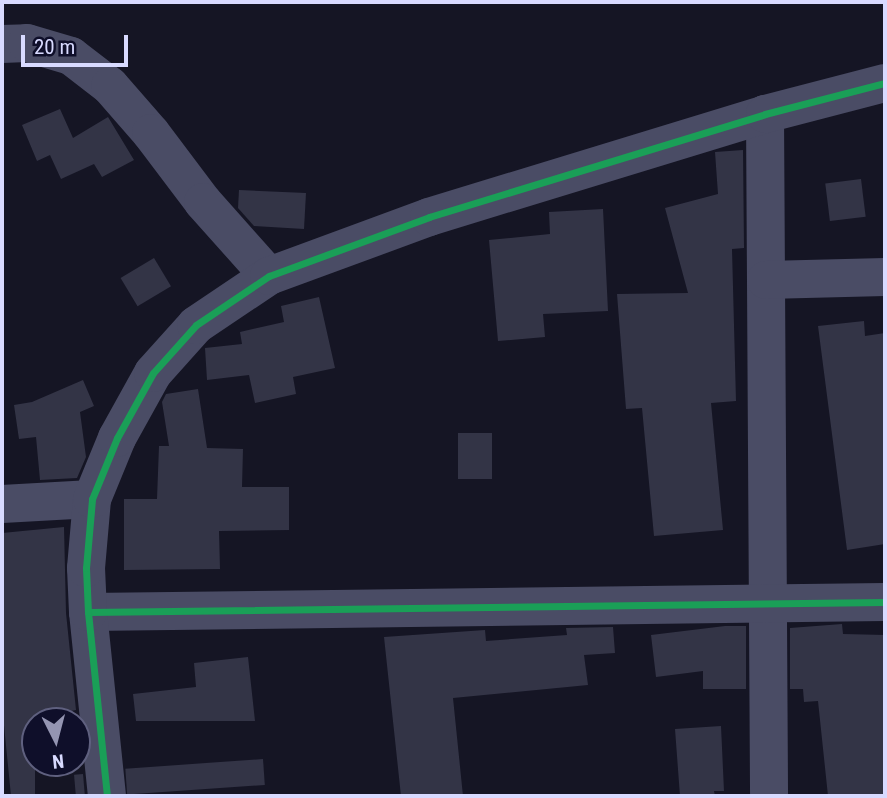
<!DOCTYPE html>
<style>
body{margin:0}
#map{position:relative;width:887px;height:798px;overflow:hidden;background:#151524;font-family:"Roboto Condensed",sans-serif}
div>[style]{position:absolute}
.building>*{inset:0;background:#333446;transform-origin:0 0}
.minor>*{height:38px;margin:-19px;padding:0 19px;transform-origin:19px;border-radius:19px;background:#4a4c65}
.cycleway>*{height:7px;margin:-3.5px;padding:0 3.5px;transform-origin:3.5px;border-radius:3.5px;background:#1a9f57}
span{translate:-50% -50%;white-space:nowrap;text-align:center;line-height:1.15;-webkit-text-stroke:7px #0f0f2a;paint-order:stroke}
.frame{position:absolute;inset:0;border:4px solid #d8daff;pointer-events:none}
.north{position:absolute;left:21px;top:707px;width:70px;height:70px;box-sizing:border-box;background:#0f0f2a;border:2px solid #5f607f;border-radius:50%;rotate:174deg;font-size:19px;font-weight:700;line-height:28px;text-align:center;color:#d8daff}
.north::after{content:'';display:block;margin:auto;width:24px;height:32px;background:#9495b2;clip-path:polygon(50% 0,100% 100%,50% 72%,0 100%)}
.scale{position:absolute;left:21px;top:35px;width:107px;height:32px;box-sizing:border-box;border:4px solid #d8daff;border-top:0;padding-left:9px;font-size:21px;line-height:24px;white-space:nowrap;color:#d8daff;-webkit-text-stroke:5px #0f0f2a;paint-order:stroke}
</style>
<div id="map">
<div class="building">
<i style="clip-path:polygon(60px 109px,73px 138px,108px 117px,134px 160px,102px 177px,94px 164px,61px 179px,50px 155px,37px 161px,22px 125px)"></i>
<i style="clip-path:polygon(743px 150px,744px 248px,732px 249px,736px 401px,711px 403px,723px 530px,654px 536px,642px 408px,626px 409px,617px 294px,688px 293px,665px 208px,718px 194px,715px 152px)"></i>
<i style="left:861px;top:179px;width:38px;height:36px;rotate:83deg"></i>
<i style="clip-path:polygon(239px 190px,306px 193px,304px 229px,254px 226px,238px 208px)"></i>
<i style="clip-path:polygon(603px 209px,608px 311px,543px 314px,545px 337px,498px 341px,489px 240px,550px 234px,549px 212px)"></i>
<i style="left:154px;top:258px;width:33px;height:39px;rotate:59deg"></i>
<i style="clip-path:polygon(319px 297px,335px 368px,293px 377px,296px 394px,255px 403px,249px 375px,207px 380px,205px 348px,242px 344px,240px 332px,284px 322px,281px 306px)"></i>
<i style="clip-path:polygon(864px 321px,865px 336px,885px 333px,885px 544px,847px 550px,818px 326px)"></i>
<i style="clip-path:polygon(83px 380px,94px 406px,80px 412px,86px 457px,77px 478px,40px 480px,36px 437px,19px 439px,14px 405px,32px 402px)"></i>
<i style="clip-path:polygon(198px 389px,207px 448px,243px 449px,242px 487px,289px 487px,289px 530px,219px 531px,220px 569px,124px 570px,124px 499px,157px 499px,159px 446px,169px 446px,162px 402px,166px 394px)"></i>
<i style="left:458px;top:433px;width:34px;height:46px"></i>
<i style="clip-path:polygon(64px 527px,66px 613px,76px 710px,71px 711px,72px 721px,35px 721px,35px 796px,11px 796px,2px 705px,2px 533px)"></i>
<i style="clip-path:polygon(842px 624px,843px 634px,885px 635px,885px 796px,828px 796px,818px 701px,804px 702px,803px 689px,790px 689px,790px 628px)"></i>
<i style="clip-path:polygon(725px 626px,746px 626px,746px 689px,703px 689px,703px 671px,656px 677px,651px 635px)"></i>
<i style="clip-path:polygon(613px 627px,615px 653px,584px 655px,588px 685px,453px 698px,463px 796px,401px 796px,384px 637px,485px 630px,486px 641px,567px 635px,566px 628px)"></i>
<i style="clip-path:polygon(248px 657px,255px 721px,136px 721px,133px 694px,196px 687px,194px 663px)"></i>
<i style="clip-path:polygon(721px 726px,724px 791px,714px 791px,715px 796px,680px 796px,675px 729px)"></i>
<i style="left:263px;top:759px;width:26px;height:138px;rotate:86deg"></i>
<i style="left:83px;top:774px;width:22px;height:9px;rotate:85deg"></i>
</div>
<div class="minor">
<i style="left:2px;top:44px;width:25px;rotate:-2deg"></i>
<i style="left:27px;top:43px;width:46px;rotate:16.5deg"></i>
<i style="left:71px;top:56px;width:49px;rotate:37.6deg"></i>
<i style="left:110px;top:86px;width:62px;rotate:48.9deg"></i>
<i style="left:151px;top:133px;width:86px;rotate:53deg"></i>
<i style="left:203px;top:202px;width:99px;rotate:48.3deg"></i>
<i style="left:765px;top:114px;width:682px;rotate:89.66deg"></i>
<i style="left:766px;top:280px;width:119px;rotate:-1.4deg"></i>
<i style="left:2px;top:504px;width:90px;rotate:-3.2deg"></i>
<i style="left:88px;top:612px;width:797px;rotate:-0.72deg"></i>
<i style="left:107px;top:796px;width:185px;rotate:-95.9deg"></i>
<i style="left:88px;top:612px;width:44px;rotate:-92.6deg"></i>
<i style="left:86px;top:568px;width:69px;rotate:-85deg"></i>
<i style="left:92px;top:499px;width:66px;rotate:-67.7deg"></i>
<i style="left:117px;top:438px;width:74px;rotate:-61deg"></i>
<i style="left:153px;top:373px;width:64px;rotate:-48.1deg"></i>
<i style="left:196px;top:325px;width:88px;rotate:-33.9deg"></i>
<i style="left:269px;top:276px;width:171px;rotate:-20.2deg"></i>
<i style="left:429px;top:217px;width:351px;rotate:-17deg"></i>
<i style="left:765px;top:114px;width:124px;rotate:-14.5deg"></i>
</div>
<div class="cycleway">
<i style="left:88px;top:612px;width:797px;rotate:-0.72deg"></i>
<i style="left:107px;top:796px;width:185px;rotate:-95.9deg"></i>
<i style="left:88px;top:612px;width:44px;rotate:-92.6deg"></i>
<i style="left:86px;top:568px;width:69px;rotate:-85deg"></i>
<i style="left:92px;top:499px;width:66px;rotate:-67.7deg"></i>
<i style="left:117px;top:438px;width:74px;rotate:-61deg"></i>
<i style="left:153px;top:373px;width:64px;rotate:-48.1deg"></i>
<i style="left:196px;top:325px;width:88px;rotate:-33.9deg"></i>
<i style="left:269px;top:276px;width:171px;rotate:-20.2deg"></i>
<i style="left:429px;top:217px;width:351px;rotate:-17deg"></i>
<i style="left:765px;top:114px;width:124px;rotate:-14.5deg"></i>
</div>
<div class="frame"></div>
<div class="north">N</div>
<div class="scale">20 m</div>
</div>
